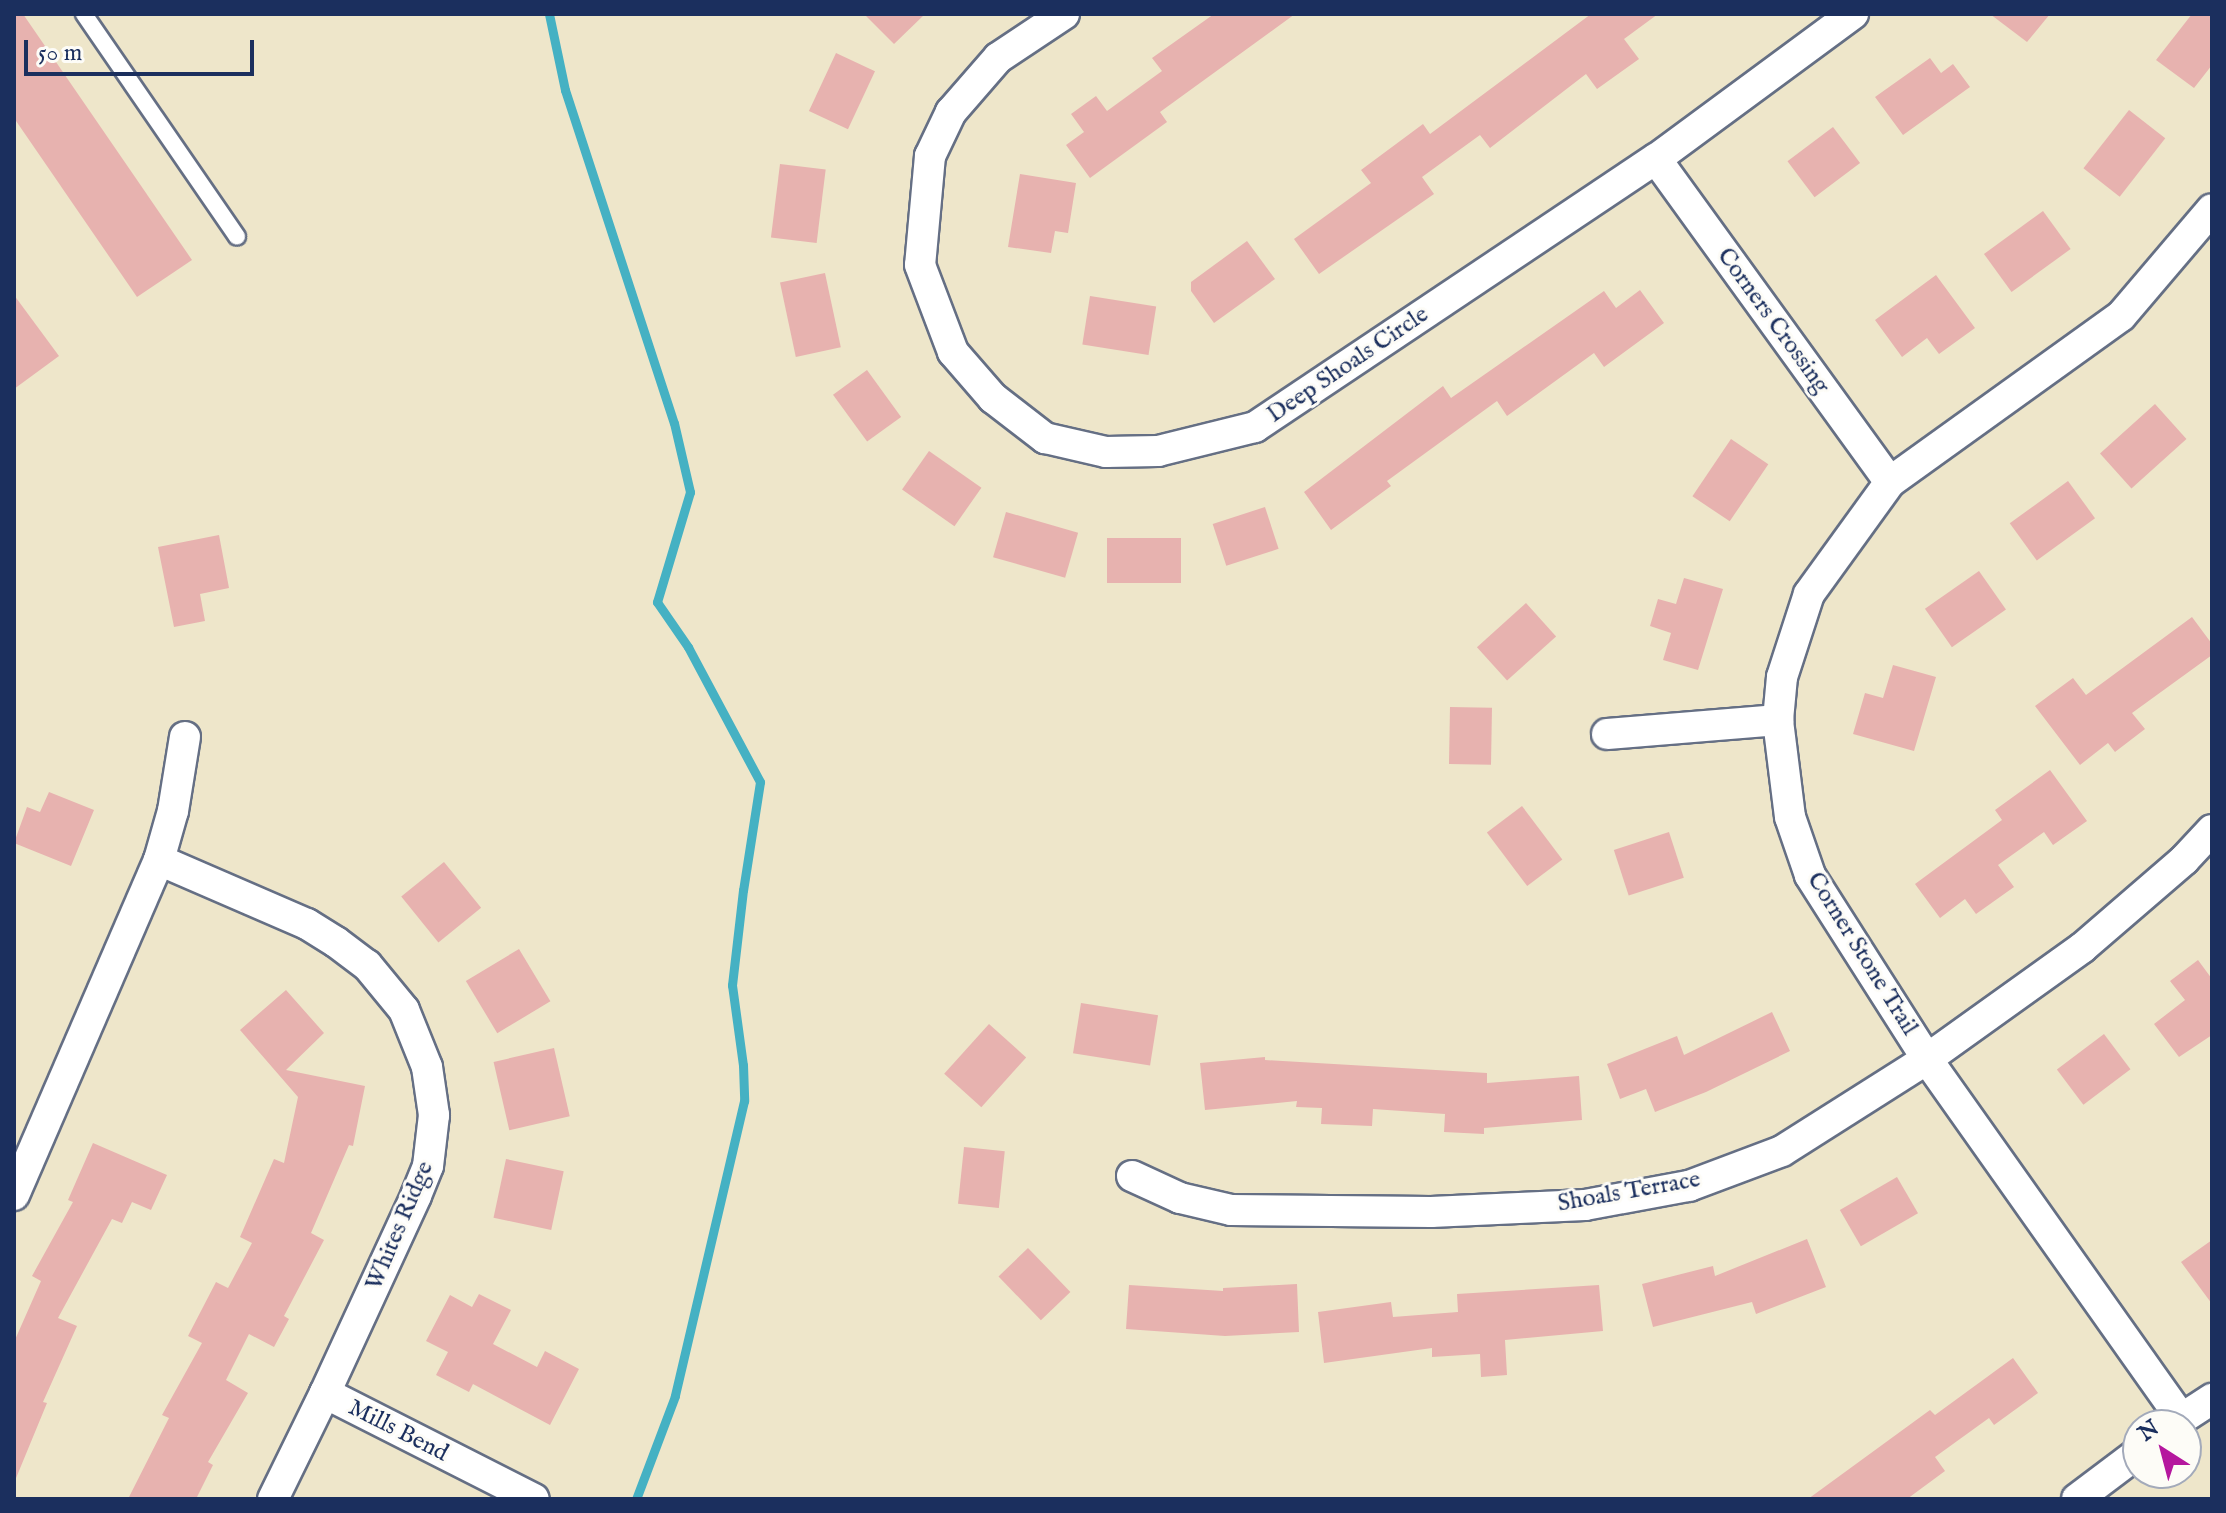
<!DOCTYPE html>
<style>
body{margin:0}
#map{position:relative;width:2226px;height:1513px;overflow:hidden;background:#eee6ca;font-family:"IM FELL English",serif}
div>[style]{position:absolute}
.stream>*{height:9px;margin:-4.5px;padding:0 4.5px;transform-origin:4.5px;border-radius:4.5px;background:#45b1c3}
.building>*{inset:0;background:#e7b2af;transform-origin:0 0}
.roads{filter:drop-shadow(2px 0 #656f84) drop-shadow(-2px 0 #656f84) drop-shadow(0 2px #656f84) drop-shadow(0 -2px #656f84)}
.service>*{height:16px;margin:-8px;padding:0 8px;transform-origin:8px;border-radius:8px;background:#fff}
.minor>*{height:30px;margin:-15px;padding:0 15px;transform-origin:15px;border-radius:15px;background:#fff}
span{translate:-50% -50%;white-space:nowrap;text-align:center;line-height:1.15;-webkit-text-stroke:6px #fdfcf7;paint-order:stroke}
.street-label{font-size:24px;color:#1b2f5e}
.frame{position:absolute;inset:0;border:16px solid #1b2f5e;pointer-events:none}
.north{position:absolute;left:2122px;top:1409px;width:80px;height:80px;box-sizing:border-box;background:#fdfcf7;border:2px solid #a3aaba;border-radius:50%;rotate:324deg;font-size:22px;font-weight:700;line-height:32px;text-align:center;color:#1b2f5e}
.north::after{content:'';display:block;margin:auto;width:28px;height:36px;background:#b5179e;clip-path:polygon(50% 0,100% 100%,50% 72%,0 100%)}
.scale{position:absolute;left:24px;top:40px;width:230px;height:36px;box-sizing:border-box;border:4px solid #1b2f5e;border-top:0;padding-left:10px;font-size:24px;line-height:28px;white-space:nowrap;color:#1b2f5e;-webkit-text-stroke:6px #fdfcf7;paint-order:stroke}
</style>
<div id="map">
<div class="stream">
<i style="left:549px;top:14px;width:78px;rotate:78.1deg"></i>
<i style="left:565px;top:90px;width:350px;rotate:71.9deg"></i>
<i style="left:674px;top:423px;width:71px;rotate:76.9deg"></i>
<i style="left:690px;top:492px;width:115px;rotate:106.7deg"></i>
<i style="left:657px;top:602px;width:55px;rotate:55.4deg"></i>
<i style="left:688px;top:647px;width:153px;rotate:61.9deg"></i>
<i style="left:760px;top:782px;width:109px;rotate:98.9deg"></i>
<i style="left:743px;top:890px;width:96px;rotate:96.6deg"></i>
<i style="left:732px;top:985px;width:81px;rotate:82.2deg"></i>
<i style="left:743px;top:1065px;width:36px;rotate:88deg"></i>
<i style="left:744px;top:1101px;width:303px;rotate:103.2deg"></i>
<i style="left:675px;top:1396px;width:110px;rotate:110.7deg"></i>
</div>
<div class="building">
<i style="clip-path:polygon(14px 14px,23px 14px,192px 260px,137px 297px,14px 118px)"></i>
<i style="clip-path:polygon(864px 14px,925px 14px,894px 44px)"></i>
<i style="clip-path:polygon(1214px 14px,1295px 14px,1160px 112px,1167px 122px,1090px 178px,1066px 145px,1084px 132px,1071px 114px,1096px 96px,1107px 111px,1162px 71px,1152px 58px)"></i>
<i style="clip-path:polygon(1591px 14px,1658px 14px,1624px 39px,1639px 59px,1597px 89px,1586px 74px,1490px 148px,1480px 135px,1422px 177px,1434px 194px,1319px 274px,1294px 239px,1371px 183px,1361px 170px,1423px 124px,1430px 134px)"></i>
<i style="clip-path:polygon(1990px 14px,2050px 14px,2027px 42px)"></i>
<i style="clip-path:polygon(2192px 14px,2212px 14px,2212px 65px,2194px 88px,2156px 60px)"></i>
<i style="left:836px;top:53px;width:43px;height:64px;rotate:25deg"></i>
<i style="clip-path:polygon(1930px 58px,1941px 73px,1953px 64px,1970px 87px,1903px 135px,1875px 97px)"></i>
<i style="left:2129px;top:110px;width:46px;height:74px;rotate:38deg"></i>
<i style="left:1833px;top:127px;width:45px;height:57px;rotate:53deg"></i>
<i style="left:780px;top:164px;width:46px;height:74px;rotate:7deg"></i>
<i style="clip-path:polygon(1020px 174px,1076px 183px,1068px 233px,1055px 231px,1051px 253px,1008px 247px)"></i>
<i style="left:2043px;top:211px;width:47px;height:73px;rotate:54deg"></i>
<i style="clip-path:polygon(1247px 241px,1275px 279px,1214px 323px,1191px 291px,1191px 282px)"></i>
<i style="left:825px;top:273px;width:76px;height:46px;rotate:78deg"></i>
<i style="clip-path:polygon(1936px 275px,1975px 328px,1939px 354px,1927px 338px,1902px 357px,1875px 320px)"></i>
<i style="clip-path:polygon(1640px 290px,1664px 323px,1604px 367px,1594px 353px,1507px 416px,1497px 401px,1387px 481px,1391px 486px,1331px 530px,1304px 492px,1443px 386px,1451px 398px,1604px 291px,1616px 308px)"></i>
<i style="clip-path:polygon(14px 295px,59px 356px,14px 389px)"></i>
<i style="left:1090px;top:296px;width:67px;height:49px;rotate:9deg"></i>
<i style="left:867px;top:370px;width:58px;height:42px;rotate:54deg"></i>
<i style="left:2155px;top:404px;width:47px;height:74px;rotate:48deg"></i>
<i style="left:1731px;top:439px;width:45px;height:69px;rotate:34deg"></i>
<i style="left:929px;top:451px;width:64px;height:47px;rotate:35deg"></i>
<i style="left:2068px;top:481px;width:46px;height:72px;rotate:54deg"></i>
<i style="left:1265px;top:507px;width:44px;height:55px;rotate:72deg"></i>
<i style="left:1006px;top:512px;width:75px;height:47px;rotate:16deg"></i>
<i style="clip-path:polygon(219px 535px,229px 588px,200px 594px,205px 621px,174px 627px,158px 547px)"></i>
<i style="left:1107px;top:538px;width:74px;height:45px"></i>
<i style="left:1979px;top:571px;width:47px;height:66px;rotate:55deg"></i>
<i style="clip-path:polygon(1684px 578px,1723px 589px,1698px 670px,1663px 660px,1671px 633px,1650px 626px,1658px 599px,1676px 604px)"></i>
<i style="left:1526px;top:603px;width:45px;height:66px;rotate:48deg"></i>
<i style="clip-path:polygon(2192px 617px,2212px 644px,2212px 655px,2132px 713px,2145px 729px,2115px 752px,2108px 743px,2080px 765px,2035px 706px,2073px 678px,2086px 695px)"></i>
<i style="clip-path:polygon(1893px 665px,1936px 677px,1914px 751px,1853px 734px,1865px 693px,1883px 698px)"></i>
<i style="left:1450px;top:707px;width:42px;height:57px;rotate:1deg"></i>
<i style="clip-path:polygon(2050px 770px,2087px 821px,2053px 845px,2044px 832px,1998px 865px,2014px 887px,1976px 914px,1965px 899px,1940px 918px,1915px 884px,2002px 820px,1995px 810px)"></i>
<i style="clip-path:polygon(49px 792px,94px 810px,71px 866px,14px 843px,27px 807px,40px 812px)"></i>
<i style="left:1522px;top:806px;width:67px;height:44px;rotate:53deg"></i>
<i style="left:1669px;top:832px;width:48px;height:58px;rotate:72deg"></i>
<i style="left:444px;top:862px;width:59px;height:55px;rotate:51deg"></i>
<i style="left:519px;top:949px;width:61px;height:62px;rotate:59deg"></i>
<i style="clip-path:polygon(2198px 960px,2212px 979px,2212px 1035px,2179px 1057px,2154px 1024px,2185px 1000px,2170px 981px)"></i>
<i style="clip-path:polygon(286px 990px,324px 1033px,286px 1070px,365px 1086px,353px 1146px,349px 1145px,311px 1233px,324px 1240px,284px 1316px,289px 1319px,274px 1347px,249px 1334px,226px 1380px,248px 1393px,208px 1462px,213px 1465px,196px 1499px,128px 1499px,169px 1418px,162px 1415px,202px 1343px,188px 1336px,216px 1282px,228px 1288px,252px 1243px,240px 1237px,274px 1159px,284px 1163px,298px 1097px,240px 1030px)"></i>
<i style="left:1081px;top:1003px;width:78px;height:51px;rotate:9deg"></i>
<i style="clip-path:polygon(1772px 1012px,1790px 1051px,1706px 1092px,1655px 1112px,1646px 1089px,1620px 1099px,1607px 1064px,1677px 1036px,1684px 1055px)"></i>
<i style="left:989px;top:1024px;width:50px;height:67px;rotate:42deg"></i>
<i style="left:2104px;top:1034px;width:44px;height:59px;rotate:53deg"></i>
<i style="left:554px;top:1048px;width:70px;height:62px;rotate:77deg"></i>
<i style="clip-path:polygon(1265px 1057px,1265px 1060px,1487px 1073px,1487px 1083px,1579px 1076px,1582px 1120px,1484px 1128px,1484px 1134px,1444px 1132px,1445px 1114px,1373px 1109px,1372px 1126px,1321px 1124px,1322px 1108px,1296px 1107px,1297px 1101px,1205px 1110px,1200px 1063px)"></i>
<i style="clip-path:polygon(93px 1143px,167px 1175px,151px 1210px,132px 1202px,122px 1223px,112px 1219px,58px 1318px,77px 1326px,43px 1402px,47px 1403px,14px 1483px,14px 1342px,41px 1281px,32px 1276px,73px 1202px,68px 1200px)"></i>
<i style="left:964px;top:1147px;width:41px;height:57px;rotate:6deg"></i>
<i style="left:506px;top:1159px;width:59px;height:60px;rotate:12deg"></i>
<i style="left:1897px;top:1177px;width:42px;height:66px;rotate:60deg"></i>
<i style="clip-path:polygon(1807px 1239px,1826px 1287px,1756px 1314px,1752px 1302px,1653px 1327px,1642px 1284px,1713px 1266px,1715px 1276px)"></i>
<i style="clip-path:polygon(2212px 1240px,2212px 1304px,2181px 1262px)"></i>
<i style="left:1028px;top:1248px;width:61px;height:41px;rotate:46deg"></i>
<i style="clip-path:polygon(1297px 1284px,1299px 1332px,1225px 1336px,1126px 1329px,1129px 1285px,1223px 1291px,1223px 1288px)"></i>
<i style="clip-path:polygon(1599px 1285px,1603px 1331px,1505px 1340px,1507px 1375px,1481px 1377px,1480px 1354px,1432px 1357px,1432px 1348px,1324px 1363px,1318px 1312px,1391px 1302px,1393px 1317px,1458px 1312px,1457px 1294px)"></i>
<i style="clip-path:polygon(479px 1294px,511px 1310px,493px 1344px,537px 1367px,545px 1351px,579px 1369px,550px 1425px,473px 1384px,469px 1392px,436px 1375px,448px 1352px,426px 1341px,450px 1295px,472px 1307px)"></i>
<i style="clip-path:polygon(2013px 1358px,2038px 1393px,1994px 1425px,1989px 1418px,1935px 1457px,1945px 1471px,1907px 1499px,1808px 1499px,1930px 1410px,1935px 1415px)"></i>
</div>
<div class="roads">
<div class="service">
<i style="left:84px;top:14px;width:270px;rotate:55.5deg"></i>
</div>
<div class="minor">
<i style="left:1064px;top:14px;width:79px;rotate:146.3deg"></i>
<i style="left:998px;top:58px;width:72px;rotate:131deg"></i>
<i style="left:951px;top:112px;width:49px;rotate:115.5deg"></i>
<i style="left:930px;top:156px;width:109px;rotate:95.2deg"></i>
<i style="left:920px;top:265px;width:93px;rotate:69.2deg"></i>
<i style="left:953px;top:352px;width:61px;rotate:49deg"></i>
<i style="left:993px;top:398px;width:66px;rotate:37.6deg"></i>
<i style="left:1045px;top:438px;width:63px;rotate:12.9deg"></i>
<i style="left:1106px;top:452px;width:52px;rotate:-1.1deg"></i>
<i style="left:1158px;top:451px;width:100px;rotate:-13.9deg"></i>
<i style="left:1255px;top:427px;width:482px;rotate:-33.8deg"></i>
<i style="left:1656px;top:159px;width:245px;rotate:-36.4deg"></i>
<i style="left:1656px;top:159px;width:399px;rotate:54.1deg"></i>
<i style="left:1607px;top:734px;width:172px;rotate:-4.7deg"></i>
<i style="left:159px;top:860px;width:51px;rotate:-74.1deg"></i>
<i style="left:173px;top:811px;width:75px;rotate:-80.8deg"></i>
<i style="left:1132px;top:1176px;width:53px;rotate:24.6deg"></i>
<i style="left:1180px;top:1198px;width:52px;rotate:13.2deg"></i>
<i style="left:1231px;top:1210px;width:200px;rotate:0.6deg"></i>
<i style="left:1431px;top:1212px;width:154px;rotate:-2.6deg"></i>
<i style="left:1585px;top:1205px;width:106px;rotate:-10.4deg"></i>
<i style="left:1689px;top:1186px;width:99px;rotate:-20.6deg"></i>
<i style="left:1782px;top:1151px;width:172px;rotate:-32.4deg"></i>
<i style="left:1927px;top:1059px;width:191px;rotate:-35.6deg"></i>
<i style="left:2082px;top:948px;width:135px;rotate:-40.8deg"></i>
<i style="left:2184px;top:860px;width:41px;rotate:-47deg"></i>
<i style="left:14px;top:1195px;width:365px;rotate:-66.6deg"></i>
<i style="left:159px;top:860px;width:161px;rotate:23.4deg"></i>
<i style="left:307px;top:924px;width:34px;rotate:32deg"></i>
<i style="left:336px;top:942px;width:39px;rotate:37deg"></i>
<i style="left:367px;top:965px;width:58px;rotate:50.6deg"></i>
<i style="left:404px;top:1010px;width:61px;rotate:68deg"></i>
<i style="left:427px;top:1067px;width:49px;rotate:81.7deg"></i>
<i style="left:434px;top:1115px;width:51px;rotate:96.7deg"></i>
<i style="left:428px;top:1166px;width:32px;rotate:112deg"></i>
<i style="left:416px;top:1196px;width:217px;rotate:114.8deg"></i>
<i style="left:2181px;top:1418px;width:440px;rotate:-125.3deg"></i>
<i style="left:1927px;top:1059px;width:218px;rotate:-122.5deg"></i>
<i style="left:1810px;top:875px;width:61px;rotate:-109deg"></i>
<i style="left:1790px;top:817px;width:98px;rotate:-97.1deg"></i>
<i style="left:1778px;top:720px;width:43px;rotate:-84.7deg"></i>
<i style="left:1782px;top:677px;width:87px;rotate:-72deg"></i>
<i style="left:1809px;top:594px;width:138px;rotate:-54.1deg"></i>
<i style="left:1890px;top:482px;width:284px;rotate:-35.7deg"></i>
<i style="left:2121px;top:316px;width:140px;rotate:-49.6deg"></i>
<i style="left:2172px;top:1425px;width:48px;rotate:-33deg"></i>
<i style="left:273px;top:1499px;width:118px;rotate:-63.9deg"></i>
<i style="left:325px;top:1393px;width:234px;rotate:26.9deg"></i>
<i style="left:2077px;top:1499px;width:76px;rotate:-37deg"></i>
</div>
</div>
<div class="street-label">
<span style="left:1773px;top:321px;rotate:54deg">Corners Crossing</span>
<span style="left:1348px;top:365px;rotate:-34deg">Deep Shoals Circle</span>
<span style="left:1862px;top:954px;rotate:58deg">Corner Stone Trail</span>
<span style="left:1629px;top:1192px;rotate:-10deg">Shoals Terrace</span>
<span style="left:400px;top:1226px;rotate:-67deg">Whites Ridge</span>
<span style="left:398px;top:1431px;rotate:27deg">Mills Bend</span>
</div>
<div class="frame"></div>
<div class="north">N</div>
<div class="scale">50 m</div>
</div>
